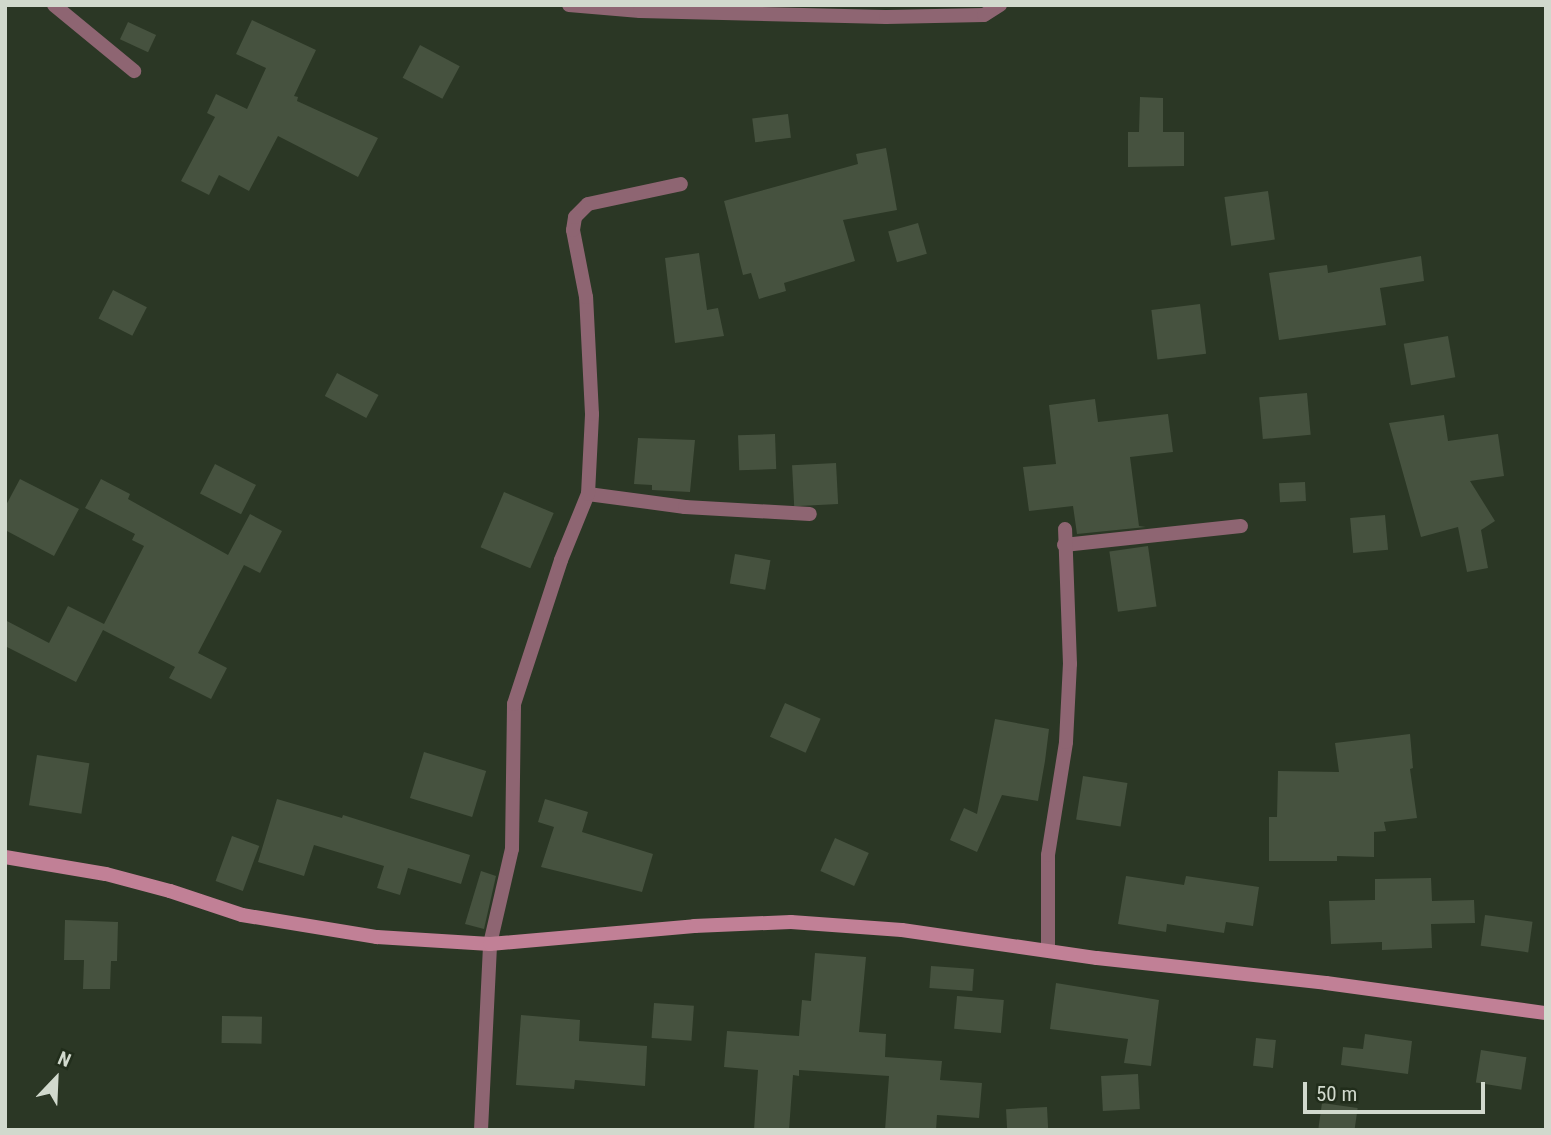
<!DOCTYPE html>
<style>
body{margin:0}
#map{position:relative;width:1551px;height:1135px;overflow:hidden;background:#2b3725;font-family:"Roboto Condensed",sans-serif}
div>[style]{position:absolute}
.building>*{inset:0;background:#46523f;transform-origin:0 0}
.street>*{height:14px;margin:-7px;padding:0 7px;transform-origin:7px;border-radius:7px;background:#8e6572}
.secondary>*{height:14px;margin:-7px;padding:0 7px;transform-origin:7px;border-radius:7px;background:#c18096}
span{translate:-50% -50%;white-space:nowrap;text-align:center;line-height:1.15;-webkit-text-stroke:7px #212d1b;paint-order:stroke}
.frame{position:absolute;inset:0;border:7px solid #d1d9cd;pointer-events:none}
.north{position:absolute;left:21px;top:1044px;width:70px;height:70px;-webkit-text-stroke:5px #212d1b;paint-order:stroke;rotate:23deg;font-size:19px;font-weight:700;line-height:28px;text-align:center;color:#d1d9cd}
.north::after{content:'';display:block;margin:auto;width:24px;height:32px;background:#d1d9cd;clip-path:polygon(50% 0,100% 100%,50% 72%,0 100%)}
.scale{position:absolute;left:1303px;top:1082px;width:182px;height:32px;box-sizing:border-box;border:4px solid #d1d9cd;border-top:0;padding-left:9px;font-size:21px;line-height:24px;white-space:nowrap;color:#d1d9cd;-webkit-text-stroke:5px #212d1b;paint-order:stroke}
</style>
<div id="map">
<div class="building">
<i style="clip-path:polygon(252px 20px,316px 50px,294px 96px,298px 97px,297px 101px,378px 138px,358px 177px,278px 136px,249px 191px,219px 175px,209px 195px,181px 181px,215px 117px,207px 113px,216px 94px,247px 109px,266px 68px,236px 54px)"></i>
<i style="left:128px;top:22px;width:31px;height:19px;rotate:25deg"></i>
<i style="left:420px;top:45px;width:45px;height:37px;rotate:28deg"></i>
<i style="clip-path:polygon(1140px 97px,1163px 98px,1163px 132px,1184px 132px,1184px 166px,1128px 167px,1128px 132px,1139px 132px)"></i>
<i style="left:788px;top:114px;width:24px;height:36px;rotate:83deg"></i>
<i style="clip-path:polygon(886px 148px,897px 210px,843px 220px,855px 261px,784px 283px,786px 291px,759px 299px,751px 273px,743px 275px,724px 201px,858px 164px,856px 154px)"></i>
<i style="left:1268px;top:191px;width:49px;height:44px;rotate:82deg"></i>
<i style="left:918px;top:223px;width:32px;height:31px;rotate:74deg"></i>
<i style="clip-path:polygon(699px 253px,707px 310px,718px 308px,724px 336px,675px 343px,665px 258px)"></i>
<i style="clip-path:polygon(1421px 256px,1424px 281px,1380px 288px,1386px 325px,1279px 340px,1269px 273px,1327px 265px,1328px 273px)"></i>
<i style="left:113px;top:290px;width:38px;height:32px;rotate:27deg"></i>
<i style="left:1200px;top:304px;width:50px;height:49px;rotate:83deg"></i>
<i style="left:1448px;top:336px;width:42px;height:45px;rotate:80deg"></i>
<i style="left:337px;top:373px;width:47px;height:26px;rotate:28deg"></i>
<i style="left:1307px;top:393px;width:42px;height:48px;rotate:85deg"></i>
<i style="clip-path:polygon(1095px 399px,1098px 422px,1168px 414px,1173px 452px,1130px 457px,1139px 526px,1146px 527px,1077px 534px,1073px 506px,1029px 511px,1023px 467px,1056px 464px,1049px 405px)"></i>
<i style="clip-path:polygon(1444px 415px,1448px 441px,1498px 434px,1504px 476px,1470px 481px,1495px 521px,1481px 530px,1488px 568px,1467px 572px,1458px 527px,1421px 537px,1389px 423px)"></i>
<i style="left:775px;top:434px;width:35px;height:37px;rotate:88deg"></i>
<i style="clip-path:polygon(638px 438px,695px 440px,690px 492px,652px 490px,652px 485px,634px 484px)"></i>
<i style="left:836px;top:463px;width:41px;height:44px;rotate:87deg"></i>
<i style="left:215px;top:464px;width:46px;height:33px;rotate:27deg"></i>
<i style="clip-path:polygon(20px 479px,79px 509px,54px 556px,5px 530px,5px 507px)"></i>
<i style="clip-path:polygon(101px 479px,130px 494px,128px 499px,228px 555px,250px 514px,282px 531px,260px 573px,244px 565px,198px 653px,227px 668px,211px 699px,169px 678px,175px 667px,103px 630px,76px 682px,5px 646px,5px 620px,49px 643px,68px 606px,104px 624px,144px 546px,132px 540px,135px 534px,85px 508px)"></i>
<i style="left:1305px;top:482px;width:19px;height:26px;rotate:87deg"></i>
<i style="left:504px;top:492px;width:54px;height:60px;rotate:23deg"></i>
<i style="left:1385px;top:515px;width:35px;height:35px;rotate:85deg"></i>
<i style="left:1148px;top:546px;width:61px;height:39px;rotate:82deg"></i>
<i style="left:735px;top:554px;width:36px;height:30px;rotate:10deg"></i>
<i style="left:785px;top:703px;width:39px;height:37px;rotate:24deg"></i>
<i style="clip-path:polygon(995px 719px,1049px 729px,1045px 761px,1038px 801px,1002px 795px,977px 852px,950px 840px,964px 808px,977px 814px)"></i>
<i style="clip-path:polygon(1410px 734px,1413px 768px,1410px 769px,1417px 818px,1384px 822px,1386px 831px,1374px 832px,1374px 857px,1337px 856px,1337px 861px,1269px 861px,1269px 817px,1277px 817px,1278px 771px,1339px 772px,1335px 743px)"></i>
<i style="left:424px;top:752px;width:65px;height:48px;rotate:17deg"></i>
<i style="left:37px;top:755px;width:53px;height:51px;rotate:9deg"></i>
<i style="left:1083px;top:776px;width:45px;height:44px;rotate:9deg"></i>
<i style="clip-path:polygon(277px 799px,342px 818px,343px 815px,470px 855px,461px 884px,408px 868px,400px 895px,377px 888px,384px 866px,314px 845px,304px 876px,258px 862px)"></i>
<i style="clip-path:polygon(545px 799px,588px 812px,582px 832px,653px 854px,642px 892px,541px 867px,554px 827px,538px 822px)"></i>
<i style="left:232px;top:836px;width:29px;height:48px;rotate:20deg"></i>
<i style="left:835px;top:838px;width:37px;height:36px;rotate:24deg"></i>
<i style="clip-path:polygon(481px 871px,496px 876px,484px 929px,465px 924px)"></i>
<i style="clip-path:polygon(1126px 876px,1184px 885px,1186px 876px,1259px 887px,1253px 926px,1226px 922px,1224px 933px,1167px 924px,1166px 932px,1118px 924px)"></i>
<i style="clip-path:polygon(1431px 878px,1432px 901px,1474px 900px,1475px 923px,1431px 924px,1432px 948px,1382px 950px,1382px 942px,1331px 944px,1329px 901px,1375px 900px,1375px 879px)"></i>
<i style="left:1485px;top:915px;width:48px;height:31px;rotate:8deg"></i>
<i style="clip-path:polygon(65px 920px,118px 922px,117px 961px,111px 961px,110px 989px,83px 989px,84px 960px,64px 960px)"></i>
<i style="clip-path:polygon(815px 953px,866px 957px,859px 1032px,886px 1034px,885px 1057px,942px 1061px,940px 1080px,982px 1083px,979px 1118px,937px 1115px,936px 1130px,885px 1130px,889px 1076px,799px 1070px,799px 1076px,793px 1075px,789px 1130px,754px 1130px,758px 1070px,724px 1067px,727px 1031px,799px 1036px,802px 1000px,811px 1001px)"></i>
<i style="left:931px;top:966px;width:43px;height:22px;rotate:4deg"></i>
<i style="clip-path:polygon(1056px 983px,1159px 1000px,1151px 1066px,1124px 1063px,1128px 1039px,1050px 1029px)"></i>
<i style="left:957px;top:996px;width:47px;height:33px;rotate:5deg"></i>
<i style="left:654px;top:1003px;width:40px;height:35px;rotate:4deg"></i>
<i style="clip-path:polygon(521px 1015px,580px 1020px,579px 1041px,647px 1046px,645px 1086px,575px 1080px,574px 1089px,516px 1085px)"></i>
<i style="left:222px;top:1016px;width:40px;height:27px;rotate:1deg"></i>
<i style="clip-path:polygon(1365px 1034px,1412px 1041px,1408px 1074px,1341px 1065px,1343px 1047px,1363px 1049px)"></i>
<i style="left:1256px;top:1038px;width:20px;height:28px;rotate:6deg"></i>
<i style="left:1481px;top:1050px;width:46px;height:33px;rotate:9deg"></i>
<i style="left:1138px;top:1074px;width:35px;height:37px;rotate:87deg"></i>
<i style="left:1322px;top:1103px;width:36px;height:25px;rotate:8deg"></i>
<i style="left:1047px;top:1107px;width:21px;height:41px;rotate:87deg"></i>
</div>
<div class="street">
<i style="left:54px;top:5px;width:104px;rotate:39.5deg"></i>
<i style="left:569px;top:5px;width:71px;rotate:4.8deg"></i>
<i style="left:640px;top:11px;width:246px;rotate:1.4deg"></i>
<i style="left:886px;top:17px;width:98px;rotate:-1.2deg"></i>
<i style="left:984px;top:15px;width:19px;rotate:-32deg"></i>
<i style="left:588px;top:494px;width:98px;rotate:7.6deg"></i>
<i style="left:685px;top:507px;width:125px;rotate:3.2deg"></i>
<i style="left:1064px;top:545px;width:178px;rotate:-6.1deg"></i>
<i style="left:1048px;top:949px;width:94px;rotate:-90deg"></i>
<i style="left:1048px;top:855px;width:114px;rotate:-80.9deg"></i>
<i style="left:1066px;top:742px;width:78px;rotate:-87.1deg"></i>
<i style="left:1070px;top:664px;width:135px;rotate:-92.1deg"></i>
<i style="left:481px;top:1130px;width:186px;rotate:-87.2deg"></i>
<i style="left:490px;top:944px;width:98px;rotate:-77deg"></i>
<i style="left:512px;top:849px;width:145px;rotate:-89.2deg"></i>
<i style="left:514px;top:704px;width:151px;rotate:-71.9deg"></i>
<i style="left:561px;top:560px;width:71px;rotate:-67.8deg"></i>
<i style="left:588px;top:494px;width:80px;rotate:-87.1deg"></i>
<i style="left:592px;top:414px;width:117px;rotate:-92.9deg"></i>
<i style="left:586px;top:297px;width:68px;rotate:-101deg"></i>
<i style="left:573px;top:230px;width:13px;rotate:-81deg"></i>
<i style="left:575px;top:217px;width:18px;rotate:-45deg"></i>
<i style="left:588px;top:204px;width:95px;rotate:-12.1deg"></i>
</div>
<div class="secondary">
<i style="left:5px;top:857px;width:102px;rotate:9.6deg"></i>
<i style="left:106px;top:874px;width:66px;rotate:14.9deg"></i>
<i style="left:170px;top:891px;width:76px;rotate:18.4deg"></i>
<i style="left:242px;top:915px;width:137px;rotate:9.3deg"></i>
<i style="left:377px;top:937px;width:113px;rotate:3.5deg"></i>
<i style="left:490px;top:944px;width:205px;rotate:-5deg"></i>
<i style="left:694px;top:926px;width:97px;rotate:-2.4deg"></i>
<i style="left:791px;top:922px;width:111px;rotate:4.1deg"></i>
<i style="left:902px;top:930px;width:197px;rotate:8.2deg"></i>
<i style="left:1097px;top:958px;width:230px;rotate:6.2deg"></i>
<i style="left:1326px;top:983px;width:222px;rotate:7.8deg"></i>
</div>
<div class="frame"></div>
<div class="north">N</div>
<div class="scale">50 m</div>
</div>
